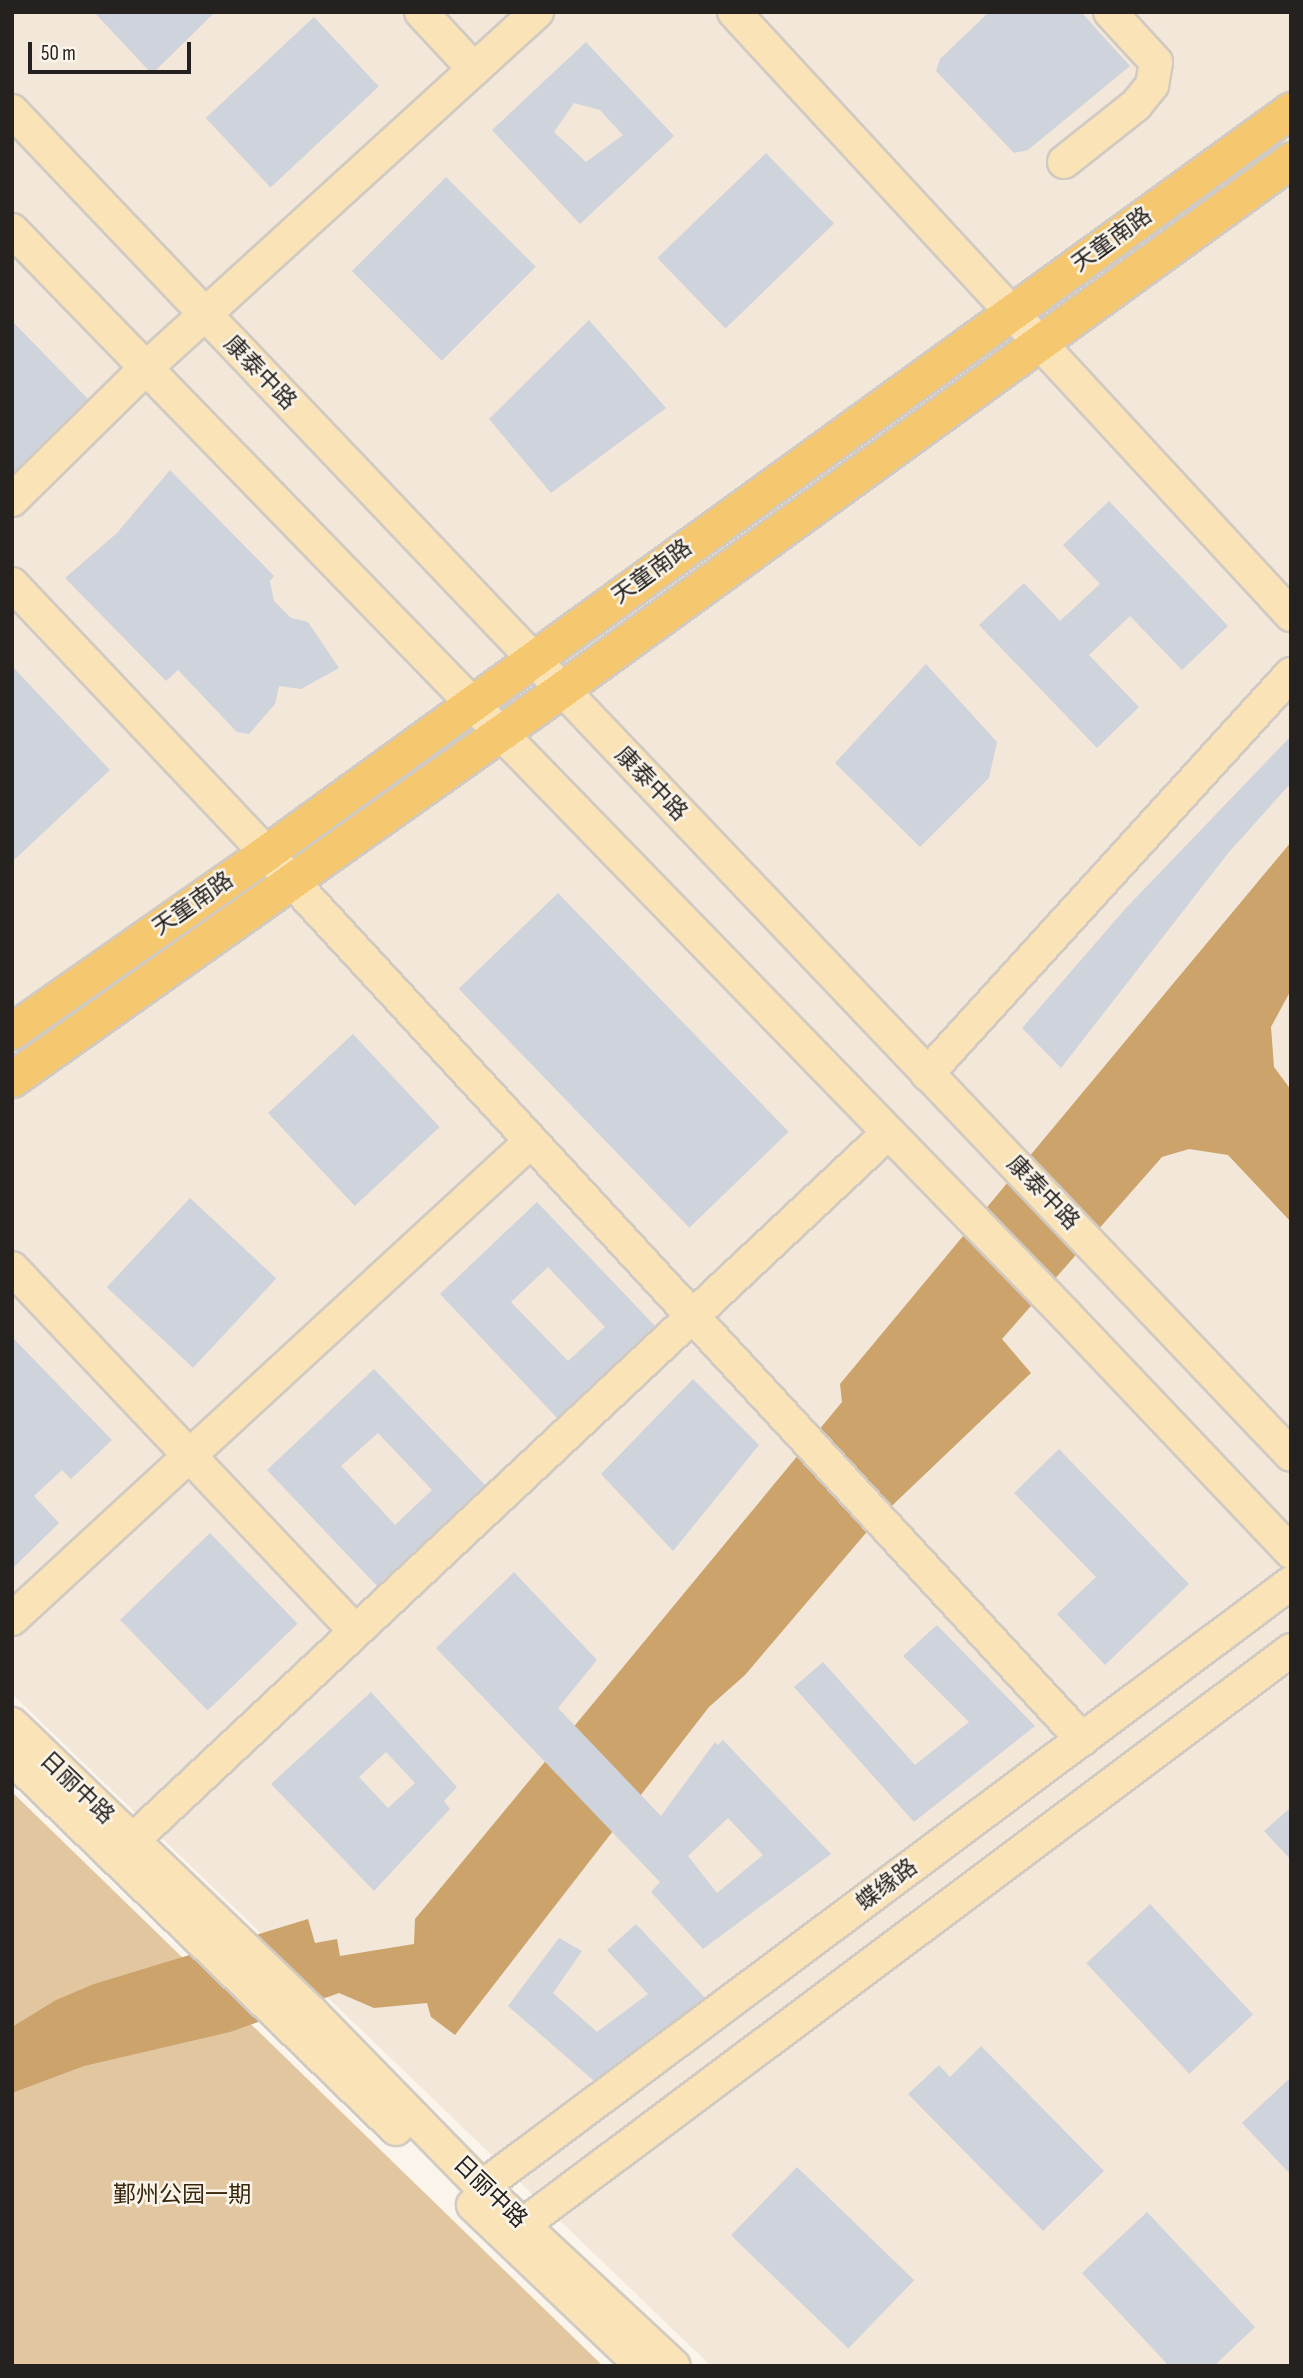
<!DOCTYPE html>
<meta charset="utf-8">
<style>
body{margin:0}
#map{position:relative;width:1303px;height:2378px;overflow:hidden;background:#faf4eb;font-family:"Sofia Sans Condensed","Noto Sans SC",sans-serif}
div>[style]{position:absolute}
.built>*{inset:0;background:#f2e7d8}
.green>*{inset:0;background:#e2c6a0}
.water>*{inset:0;background:#cca36a}
.building>*{inset:0;background:#cfd3dc;transform-origin:0 0}
.roads{filter:drop-shadow(2px 0 #d1cac2) drop-shadow(-2px 0 #d1cac2) drop-shadow(0 2px #d1cac2) drop-shadow(0 -2px #d1cac2)}
.secondary>*{height:32px;margin:-16px;padding:0 16px;transform-origin:16px;border-radius:16px;background:#fae3b7}
.primary>*{height:35px;margin:-17.5px;padding:0 17.5px;transform-origin:17.5px;border-radius:17.5px;background:#f5c86f}
span{translate:-50% -50%;white-space:nowrap;text-align:center;line-height:1.15;-webkit-text-stroke:5px #faf4eb;paint-order:stroke}
.street-label{font-size:23px;color:#24211e}
.park-label{font-size:23px;color:#37260c}
.frame{position:absolute;inset:0;border:14px solid #24211e;pointer-events:none}
.scale{position:absolute;left:28px;top:42px;width:163px;height:32px;box-sizing:border-box;border:4px solid #24211e;border-top:0;padding-left:9px;font-size:21px;line-height:24px;white-space:nowrap;color:#24211e;-webkit-text-stroke:5px #faf4eb;paint-order:stroke}
</style>
<div id="map">
<div class="built">
<i style="clip-path:polygon(12px 12px,1291px 12px,1291px 2366px,711px 2366px,12px 1694px)"></i>
</div>
<div class="green">
<i style="clip-path:polygon(12px 1792px,603px 2366px,12px 2366px)"></i>
</div>
<div class="water">
<i style="clip-path:polygon(1291px 842px,1291px 990px,1271px 1027px,1274px 1067px,1291px 1090px,1291px 1222px,1228px 1155px,1189px 1149px,1162px 1157px,1002px 1339px,1031px 1373px,877px 1520px,745px 1675px,709px 1707px,455px 2035px,431px 2017px,427px 2003px,374px 2008px,339px 1993px,230px 2032px,84px 2066px,12px 2093px,12px 2027px,56px 2000px,94px 1984px,308px 1919px,315px 1943px,337px 1939px,340px 1956px,414px 1944px,415px 1919px,842px 1402px,840px 1384px)"></i>
</div>
<div class="building">
<i style="clip-path:polygon(94px 12px,215px 12px,152px 74px)"></i>
<i style="clip-path:polygon(989px 12px,1081px 12px,1130px 66px,1028px 150px,1014px 153px,936px 71px,940px 59px)"></i>
<i style="left:314px;top:17px;width:95px;height:148px;rotate:47deg"></i>
<i style="clip-path:polygon(evenodd,586px 42px,674px 136px,580px 224px,492px 130px,586px 42px,574px 103px,600px 110px,623px 135px,586px 162px,554px 132px,574px 103px)"></i>
<i style="left:766px;top:153px;width:98px;height:151px;rotate:46deg"></i>
<i style="left:446px;top:177px;width:127px;height:133px;rotate:45deg"></i>
<i style="clip-path:polygon(589px 320px,666px 408px,551px 493px,489px 419px)"></i>
<i style="clip-path:polygon(12px 321px,88px 399px,12px 474px)"></i>
<i style="clip-path:polygon(170px 470px,274px 576px,270px 581px,274px 601px,291px 618px,308px 622px,339px 668px,301px 689px,279px 686px,275px 704px,249px 734px,237px 732px,178px 670px,166px 681px,65px 578px,117px 533px)"></i>
<i style="clip-path:polygon(1109px 501px,1228px 626px,1182px 670px,1130px 616px,1089px 655px,1139px 707px,1097px 748px,979px 625px,1024px 583px,1060px 621px,1100px 584px,1063px 545px)"></i>
<i style="clip-path:polygon(926px 664px,997px 742px,989px 778px,920px 847px,835px 763px)"></i>
<i style="clip-path:polygon(12px 666px,110px 770px,12px 862px)"></i>
<i style="clip-path:polygon(1291px 736px,1291px 783px,1229px 852px,1061px 1068px,1022px 1028px,1126px 908px)"></i>
<i style="left:558px;top:893px;width:332px;height:138px;rotate:46deg"></i>
<i style="left:353px;top:1034px;width:127px;height:116px;rotate:47deg"></i>
<i style="left:190px;top:1198px;width:118px;height:122px;rotate:43deg"></i>
<i style="clip-path:polygon(evenodd,537px 1202px,655px 1326px,557px 1418px,440px 1294px,537px 1202px,548px 1267px,605px 1327px,568px 1361px,511px 1302px,548px 1267px)"></i>
<i style="clip-path:polygon(12px 1337px,112px 1440px,71px 1479px,62px 1470px,34px 1496px,59px 1523px,12px 1569px)"></i>
<i style="clip-path:polygon(evenodd,374px 1369px,485px 1485px,377px 1586px,267px 1470px,374px 1369px,378px 1433px,432px 1490px,395px 1525px,341px 1466px,378px 1433px)"></i>
<i style="clip-path:polygon(693px 1379px,759px 1445px,673px 1551px,601px 1474px)"></i>
<i style="clip-path:polygon(1059px 1449px,1189px 1584px,1105px 1665px,1057px 1614px,1096px 1577px,1014px 1493px)"></i>
<i style="left:210px;top:1533px;width:126px;height:125px;rotate:46deg"></i>
<i style="clip-path:polygon(evenodd,514px 1572px,597px 1660px,558px 1708px,661px 1816px,715px 1742px,718px 1745px,723px 1740px,831px 1854px,703px 1949px,651px 1892px,660px 1882px,436px 1648px,514px 1572px,728px 1818px,763px 1855px,717px 1893px,688px 1856px,728px 1818px)"></i>
<i style="clip-path:polygon(937px 1625px,1035px 1726px,914px 1822px,794px 1687px,823px 1662px,915px 1765px,969px 1722px,903px 1656px)"></i>
<i style="clip-path:polygon(evenodd,371px 1692px,457px 1787px,444px 1801px,450px 1809px,374px 1891px,271px 1784px,371px 1692px,386px 1752px,415px 1783px,388px 1808px,359px 1777px,386px 1752px)"></i>
<i style="clip-path:polygon(1291px 1807px,1291px 1860px,1264px 1831px)"></i>
<i style="left:1150px;top:1904px;width:151px;height:87px;rotate:47deg"></i>
<i style="clip-path:polygon(636px 1924px,705px 1998px,594px 2081px,508px 2006px,559px 1938px,582px 1951px,553px 1993px,597px 2032px,648px 1994px,607px 1950px)"></i>
<i style="clip-path:polygon(981px 2046px,1104px 2171px,1043px 2231px,908px 2094px,939px 2065px,950px 2077px)"></i>
<i style="clip-path:polygon(1291px 2077px,1291px 2175px,1242px 2123px)"></i>
<i style="left:797px;top:2167px;width:163px;height:95px;rotate:44deg"></i>
<i style="clip-path:polygon(1147px 2212px,1255px 2327px,1214px 2366px,1169px 2366px,1082px 2273px)"></i>
</div>
<div class="roads">
<div class="secondary">
<i style="left:421px;top:12px;width:78px;rotate:47.1deg"></i>
<i style="left:734px;top:12px;width:821px;rotate:47.27deg"></i>
<i style="left:12px;top:111px;width:1855px;rotate:46.42deg"></i>
<i style="left:1064px;top:162px;width:92px;rotate:-38.4deg"></i>
<i style="left:1136px;top:105px;width:26px;rotate:-51deg"></i>
<i style="left:1152px;top:85px;width:23px;rotate:-80deg"></i>
<i style="left:1156px;top:62px;width:68px;rotate:-132.6deg"></i>
<i style="left:12px;top:230px;width:1513px;rotate:45.83deg"></i>
<i style="left:1066px;top:1315px;width:327px;rotate:46.5deg"></i>
<i style="left:12px;top:500px;width:188px;rotate:-44.6deg"></i>
<i style="left:146px;top:368px;width:529px;rotate:-42.32deg"></i>
<i style="left:12px;top:584px;width:370px;rotate:46.6deg"></i>
<i style="left:266px;top:853px;width:1205px;rotate:47.36deg"></i>
<i style="left:927px;top:1074px;width:541px;rotate:-47.7deg"></i>
<i style="left:12px;top:1268px;width:499px;rotate:46.6deg"></i>
<i style="left:12px;top:1619px;width:704px;rotate:-42.64deg"></i>
<i style="left:12px;top:1724px;width:417px;rotate:43.9deg"></i>
<i style="left:312px;top:2013px;width:243px;rotate:45.7deg"></i>
<i style="left:482px;top:2187px;width:262px;rotate:43deg"></i>
<i style="left:12px;top:1758px;width:534px;rotate:44.01deg"></i>
<i style="left:132px;top:1841px;width:1036px;rotate:-43.12deg"></i>
<i style="left:482px;top:2187px;width:1010px;rotate:-36.75deg"></i>
<i style="left:473px;top:2205px;width:233px;rotate:43.6deg"></i>
<i style="left:524px;top:2224px;width:958px;rotate:-36.81deg"></i>
</div>
<div class="primary">
<i style="left:12px;top:1031px;width:310px;rotate:-35deg"></i>
<i style="left:266px;top:853px;width:1266px;rotate:-35.94deg"></i>
<i style="left:12px;top:1079px;width:673px;rotate:-35.32deg"></i>
<i style="left:561px;top:690px;width:902px;rotate:-35.98deg"></i>
</div>
</div>
<div class="street-label">
<span style="left:1112px;top:240px;rotate:-36deg">天童南路</span>
<span style="left:260px;top:373px;rotate:46deg">康泰中路</span>
<span style="left:652px;top:572px;rotate:-36deg">天童南路</span>
<span style="left:651px;top:784px;rotate:46deg">康泰中路</span>
<span style="left:193px;top:904px;rotate:-35deg">天童南路</span>
<span style="left:1043px;top:1193px;rotate:46deg">康泰中路</span>
<span style="left:77px;top:1788px;rotate:44deg">日丽中路</span>
<span style="left:887px;top:1885px;rotate:-37deg">蝶缘路</span>
<span style="left:490px;top:2192px;rotate:44deg">日丽中路</span>
</div>
<div class="park-label">
<span style="left:182px;top:2195px">鄞州公园一期</span>
</div>
<div class="frame"></div>
<div class="scale">50 m</div>
</div>
